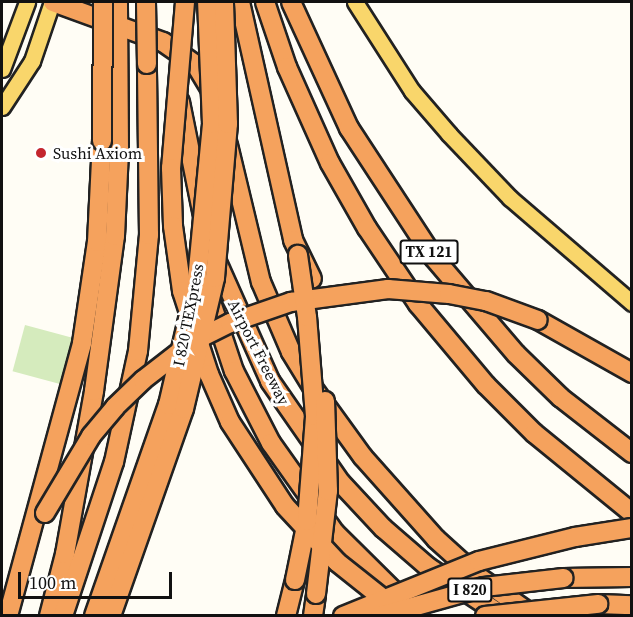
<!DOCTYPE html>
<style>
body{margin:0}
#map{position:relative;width:633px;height:617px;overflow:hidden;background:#fffdf5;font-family:"Source Serif 4",serif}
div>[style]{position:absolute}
.green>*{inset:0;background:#d5ebbd;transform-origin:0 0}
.roads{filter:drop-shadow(2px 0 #222) drop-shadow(-2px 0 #222) drop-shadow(0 2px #222) drop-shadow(0 -2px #222)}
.major>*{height:15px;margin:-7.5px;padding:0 7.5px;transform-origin:7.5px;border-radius:7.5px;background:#f9d66b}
.highway>*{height:18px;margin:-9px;padding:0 9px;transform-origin:9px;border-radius:9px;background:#f5a25d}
.bridges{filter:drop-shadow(2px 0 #222) drop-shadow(-2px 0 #222) drop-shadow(0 2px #222) drop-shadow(0 -2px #222)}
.highway-bridge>*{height:18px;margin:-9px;padding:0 9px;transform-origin:9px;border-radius:9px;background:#f5a25d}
.dots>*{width:16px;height:16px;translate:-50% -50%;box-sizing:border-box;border:3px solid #fff;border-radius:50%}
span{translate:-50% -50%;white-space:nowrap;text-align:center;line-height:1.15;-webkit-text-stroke:6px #fff;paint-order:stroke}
.shield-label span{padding:2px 4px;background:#fff;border:2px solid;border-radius:4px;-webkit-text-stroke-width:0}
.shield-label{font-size:15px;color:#111;font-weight:700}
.poi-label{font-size:16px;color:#111}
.left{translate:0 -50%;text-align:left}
.street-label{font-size:16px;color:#111}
.frame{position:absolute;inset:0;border:3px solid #111;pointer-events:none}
.scale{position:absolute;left:18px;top:572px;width:154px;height:27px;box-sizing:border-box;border:3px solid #111;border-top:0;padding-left:8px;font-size:18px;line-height:21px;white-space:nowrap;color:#111;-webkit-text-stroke:4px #fff;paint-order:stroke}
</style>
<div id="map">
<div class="green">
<i style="left:25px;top:325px;width:49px;height:48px;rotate:15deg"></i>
</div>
<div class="roads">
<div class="major">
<i style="left:355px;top:2px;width:106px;rotate:57.4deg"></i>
<i style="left:412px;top:91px;width:57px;rotate:49.3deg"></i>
<i style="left:449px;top:134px;width:88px;rotate:46.4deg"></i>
<i style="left:510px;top:198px;width:161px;rotate:40.7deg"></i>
<i style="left:2px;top:69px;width:72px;rotate:-69.5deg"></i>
<i style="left:2px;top:107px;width:55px;rotate:-56.9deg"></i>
<i style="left:32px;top:61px;width:62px;rotate:-71.3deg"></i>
</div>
<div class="highway">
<i style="left:53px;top:2px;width:117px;rotate:20deg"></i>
<i style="left:163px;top:42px;width:40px;rotate:34.9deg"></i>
<i style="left:196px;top:65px;width:33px;rotate:59deg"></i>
<i style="left:240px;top:2px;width:244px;rotate:77.4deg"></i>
<i style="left:293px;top:240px;width:43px;rotate:64deg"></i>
<i style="left:265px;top:2px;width:69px;rotate:71.3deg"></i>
<i style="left:287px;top:67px;width:105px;rotate:65.9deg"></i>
<i style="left:330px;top:163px;width:75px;rotate:60.4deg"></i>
<i style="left:367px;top:228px;width:92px;rotate:56.1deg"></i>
<i style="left:418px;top:304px;width:106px;rotate:50deg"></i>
<i style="left:486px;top:385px;width:68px;rotate:45deg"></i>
<i style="left:534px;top:433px;width:127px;rotate:39.2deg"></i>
<i style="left:291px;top:2px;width:139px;rotate:65.3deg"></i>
<i style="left:349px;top:128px;width:155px;rotate:56.8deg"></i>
<i style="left:434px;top:258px;width:126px;rotate:49.5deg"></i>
<i style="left:516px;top:354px;width:62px;rotate:44.3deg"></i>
<i style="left:560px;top:397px;width:91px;rotate:37.9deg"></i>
<i style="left:180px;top:102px;width:116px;rotate:78.6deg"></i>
<i style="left:228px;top:145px;width:141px;rotate:76.5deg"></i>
<i style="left:261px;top:282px;width:76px;rotate:66.8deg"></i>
<i style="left:291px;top:352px;width:42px;rotate:58.6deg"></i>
<i style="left:313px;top:388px;width:85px;rotate:54.1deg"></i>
<i style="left:363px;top:457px;width:110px;rotate:48.3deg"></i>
<i style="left:436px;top:539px;width:54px;rotate:42deg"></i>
<i style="left:476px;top:575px;width:71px;rotate:35.3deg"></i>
<i style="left:216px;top:260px;width:133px;rotate:65.9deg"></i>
<i style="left:270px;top:381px;width:124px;rotate:55.2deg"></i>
<i style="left:341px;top:483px;width:62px;rotate:47deg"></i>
<i style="left:383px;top:528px;width:60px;rotate:40.9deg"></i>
<i style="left:428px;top:567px;width:90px;rotate:33.2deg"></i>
<i style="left:208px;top:293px;width:82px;rotate:71.6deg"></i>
<i style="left:234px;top:371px;width:81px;rotate:62.8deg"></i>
<i style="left:271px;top:443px;width:110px;rotate:54.6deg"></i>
<i style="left:335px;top:533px;width:118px;rotate:44.7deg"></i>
<i style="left:538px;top:320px;width:108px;rotate:29.4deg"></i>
<i style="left:563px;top:578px;width:69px;rotate:-0.8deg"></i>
<i style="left:598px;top:604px;width:34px;rotate:2deg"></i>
<i style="left:8px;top:616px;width:283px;rotate:-74.8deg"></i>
<i style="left:82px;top:343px;width:102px;rotate:-81.6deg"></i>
<i style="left:97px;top:242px;width:101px;rotate:-87.2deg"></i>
<i style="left:49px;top:616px;width:64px;rotate:-75.5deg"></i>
<i style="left:65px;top:554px;width:166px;rotate:-79.9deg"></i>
<i style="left:94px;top:391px;width:156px;rotate:-82.3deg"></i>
<i style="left:115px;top:236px;width:86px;rotate:-87.3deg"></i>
<i style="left:119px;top:150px;width:148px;rotate:-90.4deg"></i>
<i style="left:63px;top:616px;width:162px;rotate:-71.7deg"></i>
<i style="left:114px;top:462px;width:114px;rotate:-77.8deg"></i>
<i style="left:138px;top:351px;width:117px;rotate:-84.6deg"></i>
<i style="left:149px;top:235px;width:171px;rotate:-90.7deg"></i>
<i style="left:286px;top:616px;width:37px;rotate:-76deg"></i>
<i style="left:313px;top:616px;width:22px;rotate:-82deg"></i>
</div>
</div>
<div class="bridges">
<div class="highway-bridge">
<i style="left:146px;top:2px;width:62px;rotate:89.1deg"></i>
<i style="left:185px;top:2px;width:167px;rotate:94.8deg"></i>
<i style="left:171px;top:168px;width:58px;rotate:88deg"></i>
<i style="left:173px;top:226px;width:66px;rotate:82.1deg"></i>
<i style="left:182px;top:291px;width:87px;rotate:72deg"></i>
<i style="left:209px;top:374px;width:52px;rotate:66.4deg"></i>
<i style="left:230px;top:422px;width:100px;rotate:56.8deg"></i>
<i style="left:285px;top:506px;width:76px;rotate:47.1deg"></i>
<i style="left:337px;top:562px;width:87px;rotate:38.5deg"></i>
<i style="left:102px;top:141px;width:139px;rotate:-89.6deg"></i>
<i style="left:45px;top:513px;width:90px;rotate:-59.1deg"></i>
<i style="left:91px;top:436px;width:38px;rotate:-50deg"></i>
<i style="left:115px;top:407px;width:39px;rotate:-44deg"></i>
<i style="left:143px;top:380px;width:62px;rotate:-37.8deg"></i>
<i style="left:192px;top:342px;width:42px;rotate:-26.6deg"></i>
<i style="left:230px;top:323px;width:65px;rotate:-19deg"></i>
<i style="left:291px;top:302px;width:98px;rotate:-7.6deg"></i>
<i style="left:388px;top:289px;width:61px;rotate:4.7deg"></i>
<i style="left:449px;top:294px;width:38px;rotate:11deg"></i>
<i style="left:486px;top:301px;width:55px;rotate:20.1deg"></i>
<i style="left:295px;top:580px;width:60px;rotate:-78.5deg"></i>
<i style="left:307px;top:521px;width:105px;rotate:-85.6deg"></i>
<i style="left:315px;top:416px;width:99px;rotate:-94.6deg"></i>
<i style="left:307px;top:317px;width:63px;rotate:-98.3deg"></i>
<i style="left:316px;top:594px;width:104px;rotate:-83.4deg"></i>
<i style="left:328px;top:491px;width:90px;rotate:-91.9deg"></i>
<i style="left:94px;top:616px;width:224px;rotate:-70.7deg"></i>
<i style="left:168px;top:405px;width:128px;rotate:-76.9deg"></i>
<i style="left:197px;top:280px;width:157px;rotate:-84.5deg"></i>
<i style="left:212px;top:124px;width:122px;rotate:-92.3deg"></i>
<i style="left:111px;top:616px;width:219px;rotate:-70.6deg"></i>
<i style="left:184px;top:409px;width:135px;rotate:-76.7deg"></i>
<i style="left:215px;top:278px;width:155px;rotate:-85.2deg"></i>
<i style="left:228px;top:124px;width:122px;rotate:-91.9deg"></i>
<i style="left:343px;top:616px;width:147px;rotate:-22deg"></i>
<i style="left:479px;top:561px;width:99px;rotate:-14deg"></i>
<i style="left:575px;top:537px;width:58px;rotate:-9deg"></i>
<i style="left:380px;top:616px;width:108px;rotate:-15.6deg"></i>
<i style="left:484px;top:587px;width:80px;rotate:-6.5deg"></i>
<i style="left:485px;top:616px;width:114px;rotate:-6.1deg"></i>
</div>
</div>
<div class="dots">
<i style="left:41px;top:153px;background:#c4262e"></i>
</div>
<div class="shield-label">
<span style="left:429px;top:252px">TX 121</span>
<span style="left:470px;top:590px">I 820</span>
</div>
<div class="poi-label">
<span class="left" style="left:53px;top:153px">Sushi Axiom</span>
</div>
<div class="street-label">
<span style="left:188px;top:315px;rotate:-79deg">I 820 TEXpress</span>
<span style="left:259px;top:352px;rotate:63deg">Airport Freeway</span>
</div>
<div class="frame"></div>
<div class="scale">100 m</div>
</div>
